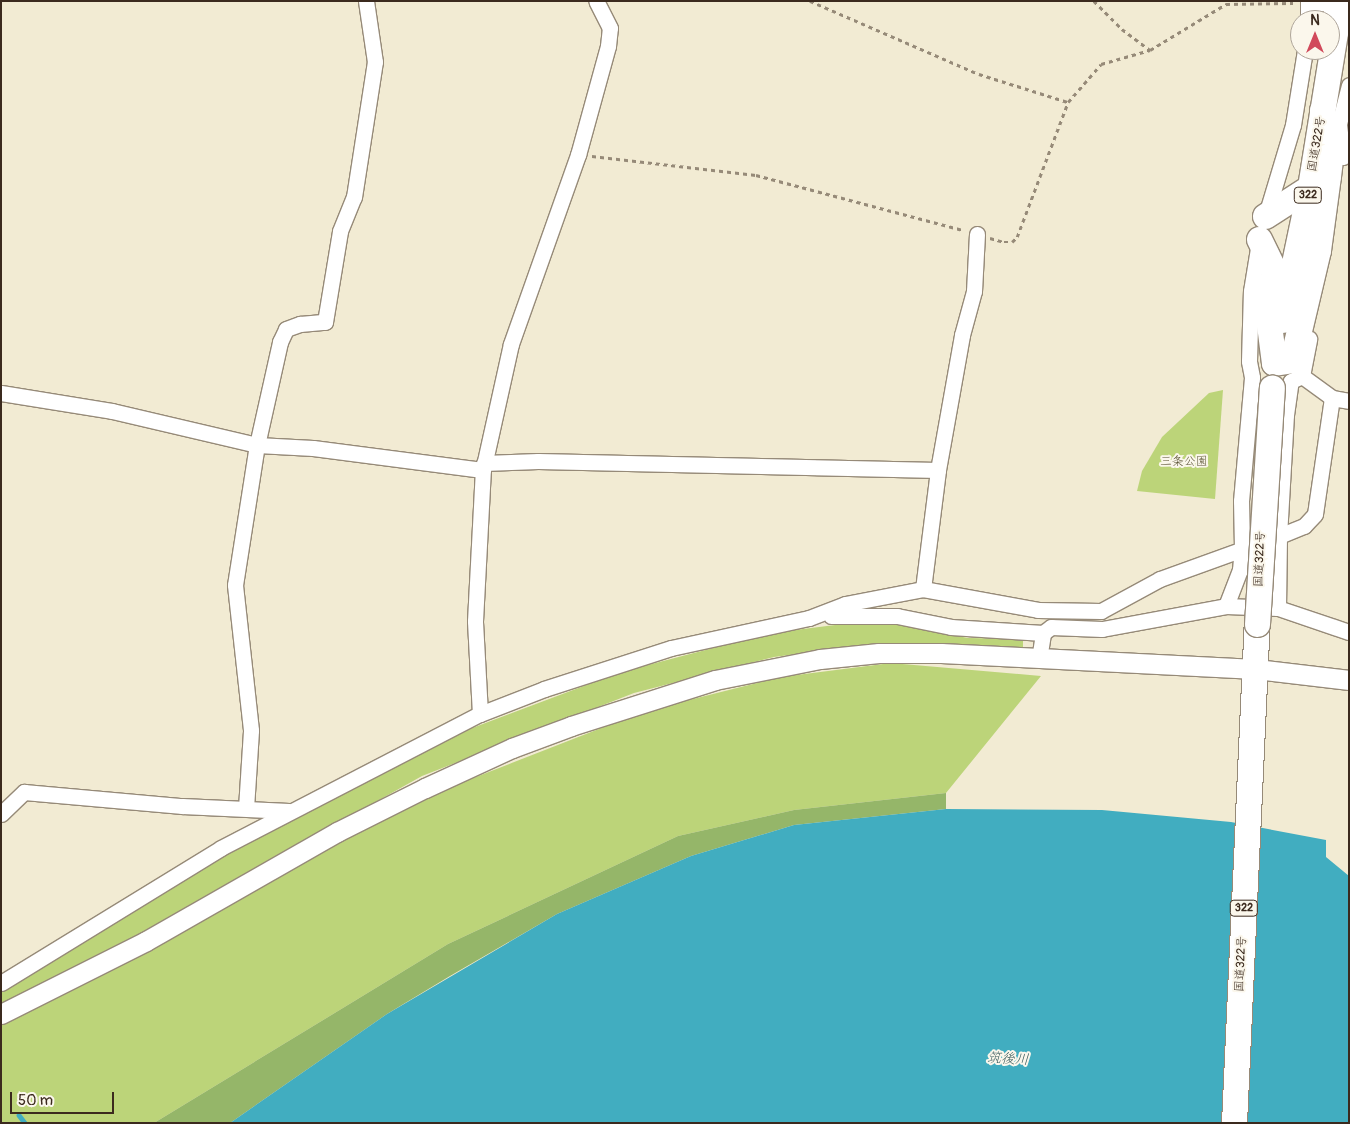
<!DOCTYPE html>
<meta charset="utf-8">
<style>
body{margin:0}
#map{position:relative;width:1350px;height:1124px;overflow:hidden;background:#f2ebd3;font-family:Pangolin,"Klee One",sans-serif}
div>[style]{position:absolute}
.green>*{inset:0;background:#bcd479}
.forest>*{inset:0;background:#95b669}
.water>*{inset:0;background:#41adc0}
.stream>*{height:4.5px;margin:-2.25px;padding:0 2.25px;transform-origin:2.25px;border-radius:2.25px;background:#41adc0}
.path>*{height:2.5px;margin-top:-1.25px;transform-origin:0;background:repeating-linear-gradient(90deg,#968a78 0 4px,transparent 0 8px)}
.roads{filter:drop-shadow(1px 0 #968a78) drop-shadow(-1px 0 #968a78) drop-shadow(0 1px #968a78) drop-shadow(0 -1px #968a78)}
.minor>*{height:15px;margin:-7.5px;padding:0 7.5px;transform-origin:7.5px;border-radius:7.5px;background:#fff}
.tertiary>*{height:19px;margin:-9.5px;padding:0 9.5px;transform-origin:9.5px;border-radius:9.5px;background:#fff}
.trunk>*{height:25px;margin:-12.5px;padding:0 12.5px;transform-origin:12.5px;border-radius:12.5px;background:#fff}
.bridges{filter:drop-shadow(1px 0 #968a78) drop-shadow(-1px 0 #968a78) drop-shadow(0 1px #968a78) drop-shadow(0 -1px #968a78)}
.trunk-bridge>*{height:25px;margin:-12.5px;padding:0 12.5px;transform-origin:12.5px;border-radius:12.5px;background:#fff}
span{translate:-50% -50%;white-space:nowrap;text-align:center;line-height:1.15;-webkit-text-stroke:4px #fbf7ec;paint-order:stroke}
.shield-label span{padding:1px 4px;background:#fbf7ec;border:1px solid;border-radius:4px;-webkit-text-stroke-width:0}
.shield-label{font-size:11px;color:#3b2a1e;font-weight:700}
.street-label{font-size:12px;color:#3b2a1e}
.park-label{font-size:12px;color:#5b5435}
.water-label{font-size:14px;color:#3d5e5f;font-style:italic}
.frame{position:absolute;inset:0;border:2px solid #3b2a1e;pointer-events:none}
.north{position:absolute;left:1290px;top:10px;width:50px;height:50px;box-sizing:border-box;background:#fbf7ec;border:1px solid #aea59a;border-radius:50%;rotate:0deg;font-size:14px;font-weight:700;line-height:20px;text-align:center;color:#3b2a1e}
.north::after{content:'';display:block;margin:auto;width:18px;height:22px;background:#d1495b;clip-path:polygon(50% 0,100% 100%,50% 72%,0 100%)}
.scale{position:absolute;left:10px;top:1092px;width:104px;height:22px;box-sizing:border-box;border:2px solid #3b2a1e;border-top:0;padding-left:6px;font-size:15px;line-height:18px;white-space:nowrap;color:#3b2a1e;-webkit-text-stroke:4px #fbf7ec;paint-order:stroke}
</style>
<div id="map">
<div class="green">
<i style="clip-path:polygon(1223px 390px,1215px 499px,1137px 491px,1142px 471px,1162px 437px,1209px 393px)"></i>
<i style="clip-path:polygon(875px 620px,968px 638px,1023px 639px,1023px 648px,881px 643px,774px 657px,634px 693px,422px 776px,122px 944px,1px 1006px,1px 991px,200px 865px,414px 750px,621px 672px,771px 633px)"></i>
<i style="clip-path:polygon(891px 663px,1041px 676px,946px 793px,794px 810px,678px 836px,448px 944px,154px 1123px,1px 1123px,1px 1025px,427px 796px,645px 711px,781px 677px)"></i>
</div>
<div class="forest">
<i style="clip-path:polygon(946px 793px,946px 809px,794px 825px,691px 856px,557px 914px,450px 976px,387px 1014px,230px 1123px,154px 1123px,448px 944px,678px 836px,794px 810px)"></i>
</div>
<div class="water">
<i style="clip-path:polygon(946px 809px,1102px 810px,1231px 822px,1326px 840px,1326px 857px,1349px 876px,1349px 1123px,230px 1123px,387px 1014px,557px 914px,691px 856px,794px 825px)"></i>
</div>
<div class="stream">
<i style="left:19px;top:1115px;width:10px;rotate:53deg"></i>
</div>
<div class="path">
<i style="left:810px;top:1px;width:184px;rotate:23.4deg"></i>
<i style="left:979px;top:74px;width:93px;rotate:17.5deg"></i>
<i style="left:1094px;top:1px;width:40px;rotate:45deg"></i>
<i style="left:1122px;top:29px;width:35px;rotate:37deg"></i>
<i style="left:592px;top:156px;width:165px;rotate:6.6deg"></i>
<i style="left:756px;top:175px;width:214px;rotate:14.9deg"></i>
<i style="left:990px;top:238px;width:15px;rotate:16deg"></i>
<i style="left:1004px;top:242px;width:8px"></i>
<i style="left:1012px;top:242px;width:7px;rotate:-45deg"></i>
<i style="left:1017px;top:237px;width:144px;rotate:-69.3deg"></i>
<i style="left:1068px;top:102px;width:50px;rotate:-49deg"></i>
<i style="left:1101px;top:64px;width:51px;rotate:-15.9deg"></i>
<i style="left:1150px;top:50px;width:89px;rotate:-31.2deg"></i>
<i style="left:1226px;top:4px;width:67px;rotate:-0.9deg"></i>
</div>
<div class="roads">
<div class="minor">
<i style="left:1308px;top:3px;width:41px"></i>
<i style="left:1308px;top:20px;width:19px;rotate:-90deg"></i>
<i style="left:1343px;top:157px;width:33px;rotate:-97deg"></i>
<i style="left:1339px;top:124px;width:40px;rotate:-75.6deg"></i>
<i style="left:1266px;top:215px;width:94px;rotate:-73.3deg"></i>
<i style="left:1293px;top:125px;width:76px;rotate:-80.9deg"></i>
<i style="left:1302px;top:376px;width:38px;rotate:-79deg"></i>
<i style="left:1302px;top:376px;width:37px;rotate:36deg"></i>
<i style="left:1332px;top:398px;width:17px;rotate:10deg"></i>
<i style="left:1px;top:393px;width:112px;rotate:9.2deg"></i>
<i style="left:112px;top:411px;width:149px;rotate:13.2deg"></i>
<i style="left:257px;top:445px;width:56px;rotate:3.1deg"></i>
<i style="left:313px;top:448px;width:171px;rotate:7.4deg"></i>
<i style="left:484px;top:463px;width:54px;rotate:-2.1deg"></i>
<i style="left:538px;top:461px;width:400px;rotate:1.3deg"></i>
<i style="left:923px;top:589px;width:120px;rotate:-82.8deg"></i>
<i style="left:938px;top:470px;width:137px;rotate:-79.9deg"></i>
<i style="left:962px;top:335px;width:46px;rotate:-74.7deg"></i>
<i style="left:974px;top:291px;width:57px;rotate:-87deg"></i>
<i style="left:1226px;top:606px;width:39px;rotate:-69deg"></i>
<i style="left:1240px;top:570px;width:22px;rotate:-85deg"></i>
<i style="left:1242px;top:548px;width:47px;rotate:-91.2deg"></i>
<i style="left:1241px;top:501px;width:124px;rotate:-84.9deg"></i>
<i style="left:1252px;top:377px;width:16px;rotate:-101deg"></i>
<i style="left:1249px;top:361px;width:70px;rotate:-88.4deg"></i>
<i style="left:1251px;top:291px;width:50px;rotate:-80.7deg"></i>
<i style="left:1278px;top:608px;width:72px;rotate:-89.2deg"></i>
<i style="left:1279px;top:536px;width:27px;rotate:-22deg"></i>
<i style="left:1304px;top:526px;width:16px;rotate:-47deg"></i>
<i style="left:1315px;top:514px;width:117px;rotate:-81.7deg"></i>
<i style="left:831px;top:616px;width:66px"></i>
<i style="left:897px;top:616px;width:55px;rotate:11.5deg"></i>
<i style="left:951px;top:627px;width:92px;rotate:3.7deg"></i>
<i style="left:1039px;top:659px;width:26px;rotate:-81deg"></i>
<i style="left:1043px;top:633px;width:10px;rotate:-37deg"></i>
<i style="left:1051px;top:627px;width:51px;rotate:2.2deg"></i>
<i style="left:1102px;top:629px;width:126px;rotate:-10.5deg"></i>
<i style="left:1226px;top:606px;width:52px;rotate:2.2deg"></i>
<i style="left:1278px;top:608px;width:75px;rotate:18.7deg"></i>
<i style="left:480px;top:714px;width:93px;rotate:-93.1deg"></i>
<i style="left:475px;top:621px;width:151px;rotate:-87deg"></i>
<i style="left:483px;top:470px;width:129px;rotate:-77.5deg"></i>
<i style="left:511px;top:344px;width:201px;rotate:-70.5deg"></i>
<i style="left:578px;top:155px;width:113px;rotate:-74.6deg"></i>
<i style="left:608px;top:46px;width:18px;rotate:-84deg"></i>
<i style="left:610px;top:28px;width:30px;rotate:-117deg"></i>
<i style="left:246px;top:808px;width:78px;rotate:-86.3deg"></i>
<i style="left:251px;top:730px;width:146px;rotate:-96.3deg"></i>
<i style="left:235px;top:585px;width:142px;rotate:-81.1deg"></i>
<i style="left:257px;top:445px;width:106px;rotate:-77.4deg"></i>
<i style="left:280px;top:342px;width:14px;rotate:-65deg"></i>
<i style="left:286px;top:329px;width:15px;rotate:-20deg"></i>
<i style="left:300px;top:324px;width:25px;rotate:-5deg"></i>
<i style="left:325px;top:322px;width:92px;rotate:-80.6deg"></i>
<i style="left:340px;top:231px;width:37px;rotate:-68deg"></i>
<i style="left:354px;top:197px;width:137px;rotate:-81.2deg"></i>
<i style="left:375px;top:62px;width:62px;rotate:-98.4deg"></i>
<i style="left:1px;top:814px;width:32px;rotate:-44deg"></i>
<i style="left:24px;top:792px;width:159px;rotate:5.1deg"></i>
<i style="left:182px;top:806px;width:107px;rotate:2.7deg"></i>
<i style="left:1px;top:983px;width:258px;rotate:-31.5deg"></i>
<i style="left:221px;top:848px;width:292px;rotate:-27.4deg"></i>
<i style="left:480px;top:714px;width:69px;rotate:-21.3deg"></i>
<i style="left:544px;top:689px;width:133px;rotate:-17.9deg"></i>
<i style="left:671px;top:648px;width:141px;rotate:-12.3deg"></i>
<i style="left:809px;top:618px;width:39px;rotate:-21deg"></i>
<i style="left:845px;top:604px;width:79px;rotate:-10.9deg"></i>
<i style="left:923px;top:589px;width:117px;rotate:10.3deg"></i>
<i style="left:1038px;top:610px;width:63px;rotate:0.9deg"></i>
<i style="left:1101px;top:611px;width:67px;rotate:-28.5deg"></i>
<i style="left:1160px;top:579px;width:127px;rotate:-19.9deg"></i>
<i style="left:1279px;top:536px;width:121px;rotate:-86.7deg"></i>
<i style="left:1286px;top:415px;width:34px;rotate:-82deg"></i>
<i style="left:1291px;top:381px;width:12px;rotate:-24deg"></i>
</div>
<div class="tertiary">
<i style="left:1px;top:1014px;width:162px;rotate:-26.7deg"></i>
<i style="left:146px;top:941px;width:220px;rotate:-29.7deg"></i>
<i style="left:337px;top:832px;width:98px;rotate:-26.6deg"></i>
<i style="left:425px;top:788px;width:96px;rotate:-24.7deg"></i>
<i style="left:512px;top:748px;width:63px;rotate:-20.4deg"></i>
<i style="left:571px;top:726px;width:151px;rotate:-17.7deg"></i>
<i style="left:715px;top:680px;width:107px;rotate:-11.3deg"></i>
<i style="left:820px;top:659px;width:59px;rotate:-5.8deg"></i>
<i style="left:879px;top:653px;width:62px"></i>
<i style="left:941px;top:653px;width:315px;rotate:2.9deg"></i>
<i style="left:1256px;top:669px;width:94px;rotate:6.7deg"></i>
</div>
<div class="trunk">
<i style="left:1265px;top:216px;width:54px;rotate:-32.8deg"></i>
<i style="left:1259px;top:239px;width:34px;rotate:64deg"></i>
<i style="left:1274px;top:270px;width:40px;rotate:100deg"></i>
<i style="left:1267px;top:309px;width:54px;rotate:82.6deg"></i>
<i style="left:1274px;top:363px;width:18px;rotate:-9deg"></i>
<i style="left:1292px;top:360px;width:113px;rotate:-76.7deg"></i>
<i style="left:1318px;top:250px;width:75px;rotate:-82.3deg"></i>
<i style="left:1328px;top:176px;width:24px;rotate:-83deg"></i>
<i style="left:1331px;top:152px;width:43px;rotate:-102.1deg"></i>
<i style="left:1282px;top:320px;width:136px;rotate:-78.1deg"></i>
<i style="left:1310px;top:187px;width:157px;rotate:-80.8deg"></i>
<i style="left:1335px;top:32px;width:31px;rotate:-88deg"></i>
<i style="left:1234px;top:1123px;width:500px;rotate:-87.4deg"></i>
</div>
</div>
<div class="bridges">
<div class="trunk-bridge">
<i style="left:1257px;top:624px;width:237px;rotate:-86.4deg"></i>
</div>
</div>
<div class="shield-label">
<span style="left:1308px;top:195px">322</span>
<span style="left:1244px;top:908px">322</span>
</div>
<div class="street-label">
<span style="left:1317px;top:144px;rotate:-80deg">国道322号</span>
<span style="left:1260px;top:559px;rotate:-88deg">国道322号</span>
<span style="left:1241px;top:964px;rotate:-87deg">国道322号</span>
</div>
<div class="park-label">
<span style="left:1184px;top:462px">三条公園</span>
</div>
<div class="water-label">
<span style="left:1008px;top:1059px;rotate:3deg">筑後川</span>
</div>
<div class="frame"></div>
<div class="north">N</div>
<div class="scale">50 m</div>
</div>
